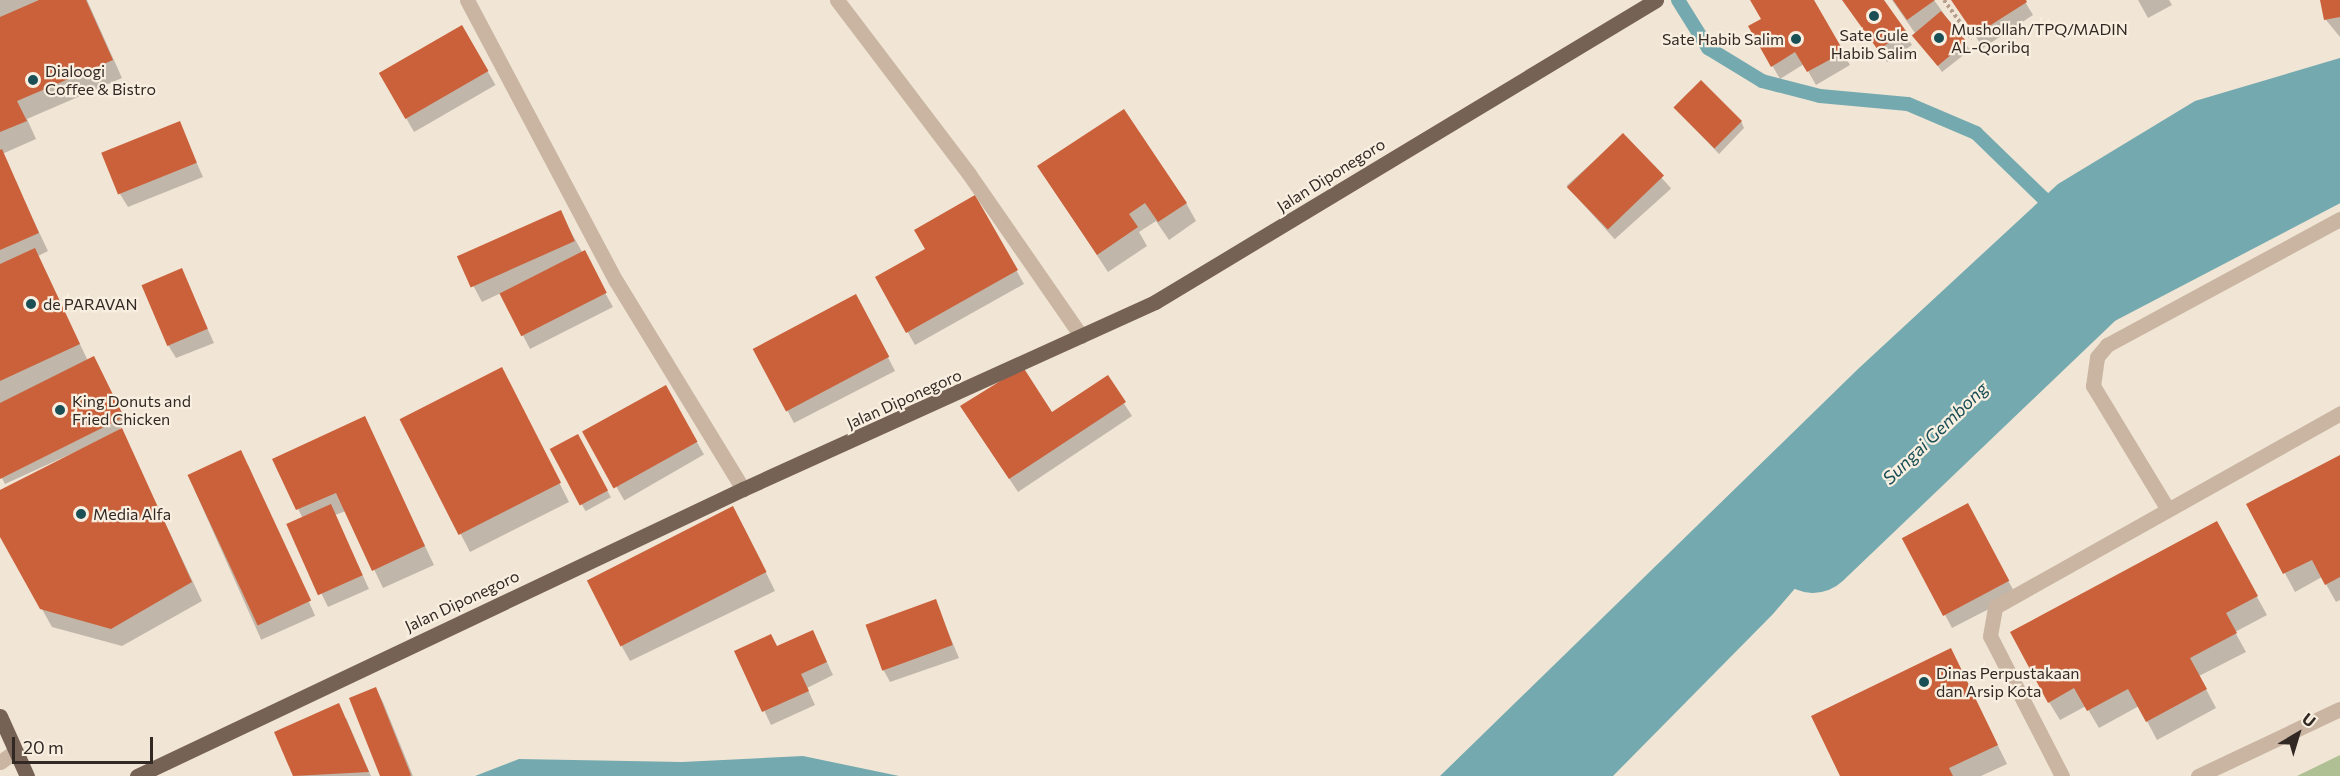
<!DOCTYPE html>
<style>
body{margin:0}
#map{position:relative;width:2340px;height:776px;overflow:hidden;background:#f1e5d5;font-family:Commissioner,sans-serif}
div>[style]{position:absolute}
.green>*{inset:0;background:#b0c095}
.water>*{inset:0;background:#74aaaf}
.shadow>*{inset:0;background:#0003;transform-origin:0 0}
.stream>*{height:14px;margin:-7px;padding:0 7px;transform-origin:7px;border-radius:7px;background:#74aaaf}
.river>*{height:86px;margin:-43px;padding:0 43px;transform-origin:43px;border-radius:43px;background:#74aaaf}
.building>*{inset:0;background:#ca613b;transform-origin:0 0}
.path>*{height:4px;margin-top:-2px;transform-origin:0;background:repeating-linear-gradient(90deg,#b59f8c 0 3px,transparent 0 6px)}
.minor>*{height:15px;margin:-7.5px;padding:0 7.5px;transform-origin:7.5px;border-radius:7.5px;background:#c9b5a1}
.major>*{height:15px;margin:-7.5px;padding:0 7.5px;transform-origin:7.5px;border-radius:7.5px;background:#766155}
.dots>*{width:16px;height:16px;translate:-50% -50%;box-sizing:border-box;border:3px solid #f9efe1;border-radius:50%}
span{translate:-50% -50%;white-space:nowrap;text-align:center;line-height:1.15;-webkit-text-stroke:4.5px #f9efe1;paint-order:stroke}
.poi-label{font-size:16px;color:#332924}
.left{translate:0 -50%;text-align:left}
.right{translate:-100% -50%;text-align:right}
.street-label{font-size:16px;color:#332924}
.water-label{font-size:18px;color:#194f55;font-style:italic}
.north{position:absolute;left:2268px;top:704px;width:60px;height:60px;-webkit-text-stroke:4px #f9efe1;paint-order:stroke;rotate:38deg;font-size:16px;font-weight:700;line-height:24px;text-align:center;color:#332924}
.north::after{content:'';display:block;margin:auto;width:21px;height:27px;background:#332924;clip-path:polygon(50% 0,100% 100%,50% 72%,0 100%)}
.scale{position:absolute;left:12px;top:737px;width:141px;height:27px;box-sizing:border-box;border:3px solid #332924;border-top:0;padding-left:8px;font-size:18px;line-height:21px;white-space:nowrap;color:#332924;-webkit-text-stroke:4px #f9efe1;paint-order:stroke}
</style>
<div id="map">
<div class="green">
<i style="clip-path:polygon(2340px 755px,2340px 776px,2297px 776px)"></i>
</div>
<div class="water">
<i style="clip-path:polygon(2340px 58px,2340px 178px,2291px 188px,2239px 211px,2047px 325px,1920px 443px,1773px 614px,1613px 776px,1440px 776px,1858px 369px,2058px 184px,2195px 101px)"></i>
<i style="clip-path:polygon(803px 756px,899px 776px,475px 776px,519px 759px,682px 762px)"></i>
</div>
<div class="shadow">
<i style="clip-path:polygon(0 0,87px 0,122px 78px,27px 119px,36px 139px,2px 154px,48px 251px,38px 256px,88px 361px,97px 364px,126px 425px,120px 428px,202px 601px,122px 646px,52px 627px,0 534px,0 492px,97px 442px,5px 484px,0 475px)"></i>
<i style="clip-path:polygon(1752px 0,1813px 0,1850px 65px,1816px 85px,1804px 64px,1780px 79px,1750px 27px,1763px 20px)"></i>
<i style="clip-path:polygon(1843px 0,1882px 0,1912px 45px,1887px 62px)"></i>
<i style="clip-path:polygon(1892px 0,1934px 0,1970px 50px,1942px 72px)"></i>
<i style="clip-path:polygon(1953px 0,2024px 0,2033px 15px,1983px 48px)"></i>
<i style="clip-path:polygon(2138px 0,2169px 0,2172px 5px,2148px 18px)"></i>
<i style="clip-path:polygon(2321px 0,2340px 0,2340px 37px,2326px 20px)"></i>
<i style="left:462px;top:27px;width:67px;height:94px;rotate:60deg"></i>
<i style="clip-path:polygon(1676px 109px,1741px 121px,1744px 128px,1719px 154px)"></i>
<i style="clip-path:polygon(179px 123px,203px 177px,128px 207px,120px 194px)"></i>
<i style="left:1623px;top:135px;width:72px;height:76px;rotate:48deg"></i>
<i style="clip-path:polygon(1039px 167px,1186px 203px,1196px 221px,1169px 240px,1156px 221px,1139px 232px,1147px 246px,1108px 272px)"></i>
<i style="clip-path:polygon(975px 197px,1024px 284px,915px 345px,877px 278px,927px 250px)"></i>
<i style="clip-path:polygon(567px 225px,613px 307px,530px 349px,501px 293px,482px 302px,460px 261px)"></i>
<i style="clip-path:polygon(181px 270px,214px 343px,176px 358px,168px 345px)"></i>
<i style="clip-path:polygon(863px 309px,895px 371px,794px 423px,787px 410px)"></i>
<i style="clip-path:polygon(1107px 377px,1132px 416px,1018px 492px,970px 420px,1052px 414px)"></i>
<i style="clip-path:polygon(511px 387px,569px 502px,470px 552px,401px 419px)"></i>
<i style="left:665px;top:387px;width:78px;height:92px;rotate:60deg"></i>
<i style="clip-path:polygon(364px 418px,434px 565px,383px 588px,346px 511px,335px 515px,369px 589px,328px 607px,288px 525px,303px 519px,274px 459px)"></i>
<i style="left:577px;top:436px;width:70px;height:29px;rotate:61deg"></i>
<i style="clip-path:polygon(2340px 457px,2340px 600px,2336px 602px,2322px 577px,2295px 592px,2248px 504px)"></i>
<i style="left:248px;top:465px;width:165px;height:59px;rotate:66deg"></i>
<i style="clip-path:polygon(1974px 518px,2016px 595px,1952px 628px,1904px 538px)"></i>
<i style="clip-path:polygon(743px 526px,775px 591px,630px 661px,620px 643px)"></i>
<i style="clip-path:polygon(2226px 541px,2267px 615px,2235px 632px,2246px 652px,2199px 676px,2216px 708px,2157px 740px,2139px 706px,2099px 728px,2086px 706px,2060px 720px,2049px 702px)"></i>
<i style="clip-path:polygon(935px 601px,959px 658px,890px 682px,883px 669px)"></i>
<i style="clip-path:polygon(813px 632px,833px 675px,807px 688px,815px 705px,771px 725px,736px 651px,777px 648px)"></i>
<i style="clip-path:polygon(1960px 668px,2007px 764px,1981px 776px,1842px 776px)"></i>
<i style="clip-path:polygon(376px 689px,383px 702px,413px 776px,381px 776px)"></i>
<i style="clip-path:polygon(346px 718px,371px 776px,295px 776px,276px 732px)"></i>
</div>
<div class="stream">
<i style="left:1678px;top:0;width:57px;rotate:58deg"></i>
<i style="left:1708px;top:48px;width:63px;rotate:31.4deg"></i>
<i style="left:1762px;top:81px;width:60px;rotate:14.5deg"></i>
<i style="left:1820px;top:96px;width:88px;rotate:5.2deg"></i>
<i style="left:1908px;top:104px;width:74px;rotate:23.1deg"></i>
<i style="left:1976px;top:133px;width:95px;rotate:44.1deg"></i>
<i style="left:2044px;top:199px;width:17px;rotate:62deg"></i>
</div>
<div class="river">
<i style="left:1813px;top:550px;width:382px;rotate:-43.7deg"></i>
<i style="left:2089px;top:286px;width:283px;rotate:-27.6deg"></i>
</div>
<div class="building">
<i style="clip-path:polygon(39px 0,86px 0,113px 60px,17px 101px,27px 121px,0 132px,0 17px)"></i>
<i style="clip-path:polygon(1750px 0,1814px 0,1844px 52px,1807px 72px,1795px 52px,1771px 67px,1748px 26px,1761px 19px)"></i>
<i style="clip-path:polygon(1842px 0,1884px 0,1906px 31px,1878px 50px)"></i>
<i style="clip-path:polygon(1893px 0,1935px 0,1907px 20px)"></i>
<i style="clip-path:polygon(1951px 0,2026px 0,2027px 2px,1975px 35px)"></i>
<i style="clip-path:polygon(2320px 0,2340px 0,2340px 17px,2324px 20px)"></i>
<i style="left:1941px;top:11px;width:40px;height:38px;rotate:50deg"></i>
<i style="left:462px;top:25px;width:53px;height:96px;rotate:60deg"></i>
<i style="left:1701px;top:80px;width:58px;height:39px;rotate:45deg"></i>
<i style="clip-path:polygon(1124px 109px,1187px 203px,1158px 222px,1145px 203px,1129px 214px,1138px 227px,1097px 255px,1037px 166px)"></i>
<i style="left:180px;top:121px;width:45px;height:85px;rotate:68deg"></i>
<i style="left:1623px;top:133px;width:59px;height:78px;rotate:46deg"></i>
<i style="clip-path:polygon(2px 149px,39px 233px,0 250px,0 150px)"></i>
<i style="clip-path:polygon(975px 195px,1018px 270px,906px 333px,875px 277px,925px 249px,914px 230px)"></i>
<i style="left:561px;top:210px;width:34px;height:114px;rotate:66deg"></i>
<i style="clip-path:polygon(35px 248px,80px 344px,0 381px,0 264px)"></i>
<i style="left:585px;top:250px;width:48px;height:96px;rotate:63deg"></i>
<i style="left:182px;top:268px;width:66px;height:44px;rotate:67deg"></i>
<i style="left:856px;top:294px;width:71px;height:117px;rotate:62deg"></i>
<i style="clip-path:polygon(94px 356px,124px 417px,0 479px,0 403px)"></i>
<i style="left:502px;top:367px;width:130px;height:115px;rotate:63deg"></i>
<i style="clip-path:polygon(1023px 367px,1052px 412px,1108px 375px,1126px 402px,1009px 479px,960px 406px)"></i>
<i style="left:666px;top:385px;width:65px;height:96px;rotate:61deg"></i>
<i style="clip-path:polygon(365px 416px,425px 546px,372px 571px,336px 493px,296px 510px,272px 459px)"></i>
<i style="clip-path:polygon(122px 428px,192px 582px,111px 629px,40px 609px,0 537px,0 490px)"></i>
<i style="left:578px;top:434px;width:64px;height:32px;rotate:62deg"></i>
<i style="left:241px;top:450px;width:166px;height:59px;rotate:65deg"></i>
<i style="clip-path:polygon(2340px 455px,2340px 577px,2325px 585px,2312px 560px,2283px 574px,2246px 504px)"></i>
<i style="left:1968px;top:503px;width:88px;height:75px;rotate:62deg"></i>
<i style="left:331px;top:504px;width:78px;height:49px;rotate:66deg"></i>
<i style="left:733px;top:506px;width:74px;height:164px;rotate:63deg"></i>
<i style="clip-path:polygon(2217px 521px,2258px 596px,2226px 613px,2237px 633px,2190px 658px,2207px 689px,2146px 722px,2128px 689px,2087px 711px,2074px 688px,2048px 703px,2010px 632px)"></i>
<i style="left:936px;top:599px;width:49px;height:75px;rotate:70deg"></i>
<i style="clip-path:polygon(813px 630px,827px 662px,801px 674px,809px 691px,762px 712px,734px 651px,771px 634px,777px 646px)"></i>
<i style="clip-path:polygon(1951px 648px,1998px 745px,1949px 768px,1953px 776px,1840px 776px,1811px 716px)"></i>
<i style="clip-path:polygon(376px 687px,411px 775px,410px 776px,380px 776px,349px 698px)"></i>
<i style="clip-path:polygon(339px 703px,369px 772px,293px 776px,274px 732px)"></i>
</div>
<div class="path">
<i style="left:1944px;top:0;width:48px;rotate:54.3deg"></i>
</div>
<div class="minor">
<i style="left:467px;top:0;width:318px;rotate:62.1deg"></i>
<i style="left:616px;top:281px;width:244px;rotate:58.6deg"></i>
<i style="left:837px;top:0;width:218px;rotate:52.8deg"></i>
<i style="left:969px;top:174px;width:197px;rotate:55.3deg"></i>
<i style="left:2167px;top:508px;width:143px;rotate:-121.2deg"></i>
<i style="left:2093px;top:386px;width:29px;rotate:-82deg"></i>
<i style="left:2097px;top:357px;width:16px;rotate:-50deg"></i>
<i style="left:2107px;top:345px;width:265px;rotate:-28.4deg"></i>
<i style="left:0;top:762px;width:19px;rotate:-35deg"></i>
<i style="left:2062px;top:776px;width:157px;rotate:-117.2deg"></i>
<i style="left:1990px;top:636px;width:29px;rotate:-80deg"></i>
<i style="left:1995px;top:607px;width:396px;rotate:-29.3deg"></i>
<i style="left:2198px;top:776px;width:157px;rotate:-25.3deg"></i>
</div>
<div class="major">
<i style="left:0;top:716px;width:66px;rotate:65.8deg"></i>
<i style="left:137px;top:776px;width:671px;rotate:-25.34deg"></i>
<i style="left:743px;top:489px;width:452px;rotate:-24.4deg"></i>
<i style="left:1155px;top:302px;width:585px;rotate:-31.08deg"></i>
</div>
<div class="dots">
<i style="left:1874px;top:16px;background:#194f55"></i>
<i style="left:1939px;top:38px;background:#194f55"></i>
<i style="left:1796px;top:39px;background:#194f55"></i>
<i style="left:33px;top:80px;background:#194f55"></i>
<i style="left:31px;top:304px;background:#194f55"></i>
<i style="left:60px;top:410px;background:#194f55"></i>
<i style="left:81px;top:514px;background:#194f55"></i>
<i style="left:1924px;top:682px;background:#194f55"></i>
</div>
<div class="poi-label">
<span class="left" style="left:1951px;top:38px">Mushollah/TPQ/MADIN<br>AL-Qoribq</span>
<span style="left:1874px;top:44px">Sate Gule<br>Habib Salim</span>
<span class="right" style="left:1784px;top:39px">Sate Habib Salim</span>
<span class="left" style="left:45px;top:80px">Dialoogi<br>Coffee &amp; Bistro</span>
<span class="left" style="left:43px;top:304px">de PARAVAN</span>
<span class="left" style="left:72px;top:410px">King Donuts and<br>Fried Chicken</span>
<span class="left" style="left:93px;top:514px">Media Alfa</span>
<span class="left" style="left:1936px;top:682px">Dinas Perpustakaan<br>dan Arsip Kota</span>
</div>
<div class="street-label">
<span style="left:1331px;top:175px;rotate:-32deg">Jalan Diponegoro</span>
<span style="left:904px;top:399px;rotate:-24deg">Jalan Diponegoro</span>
<span style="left:462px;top:601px;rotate:-25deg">Jalan Diponegoro</span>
</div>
<div class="water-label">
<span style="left:1935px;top:433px;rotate:-44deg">Sungai Gembong</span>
</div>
<div class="north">U</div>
<div class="scale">20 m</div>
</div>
